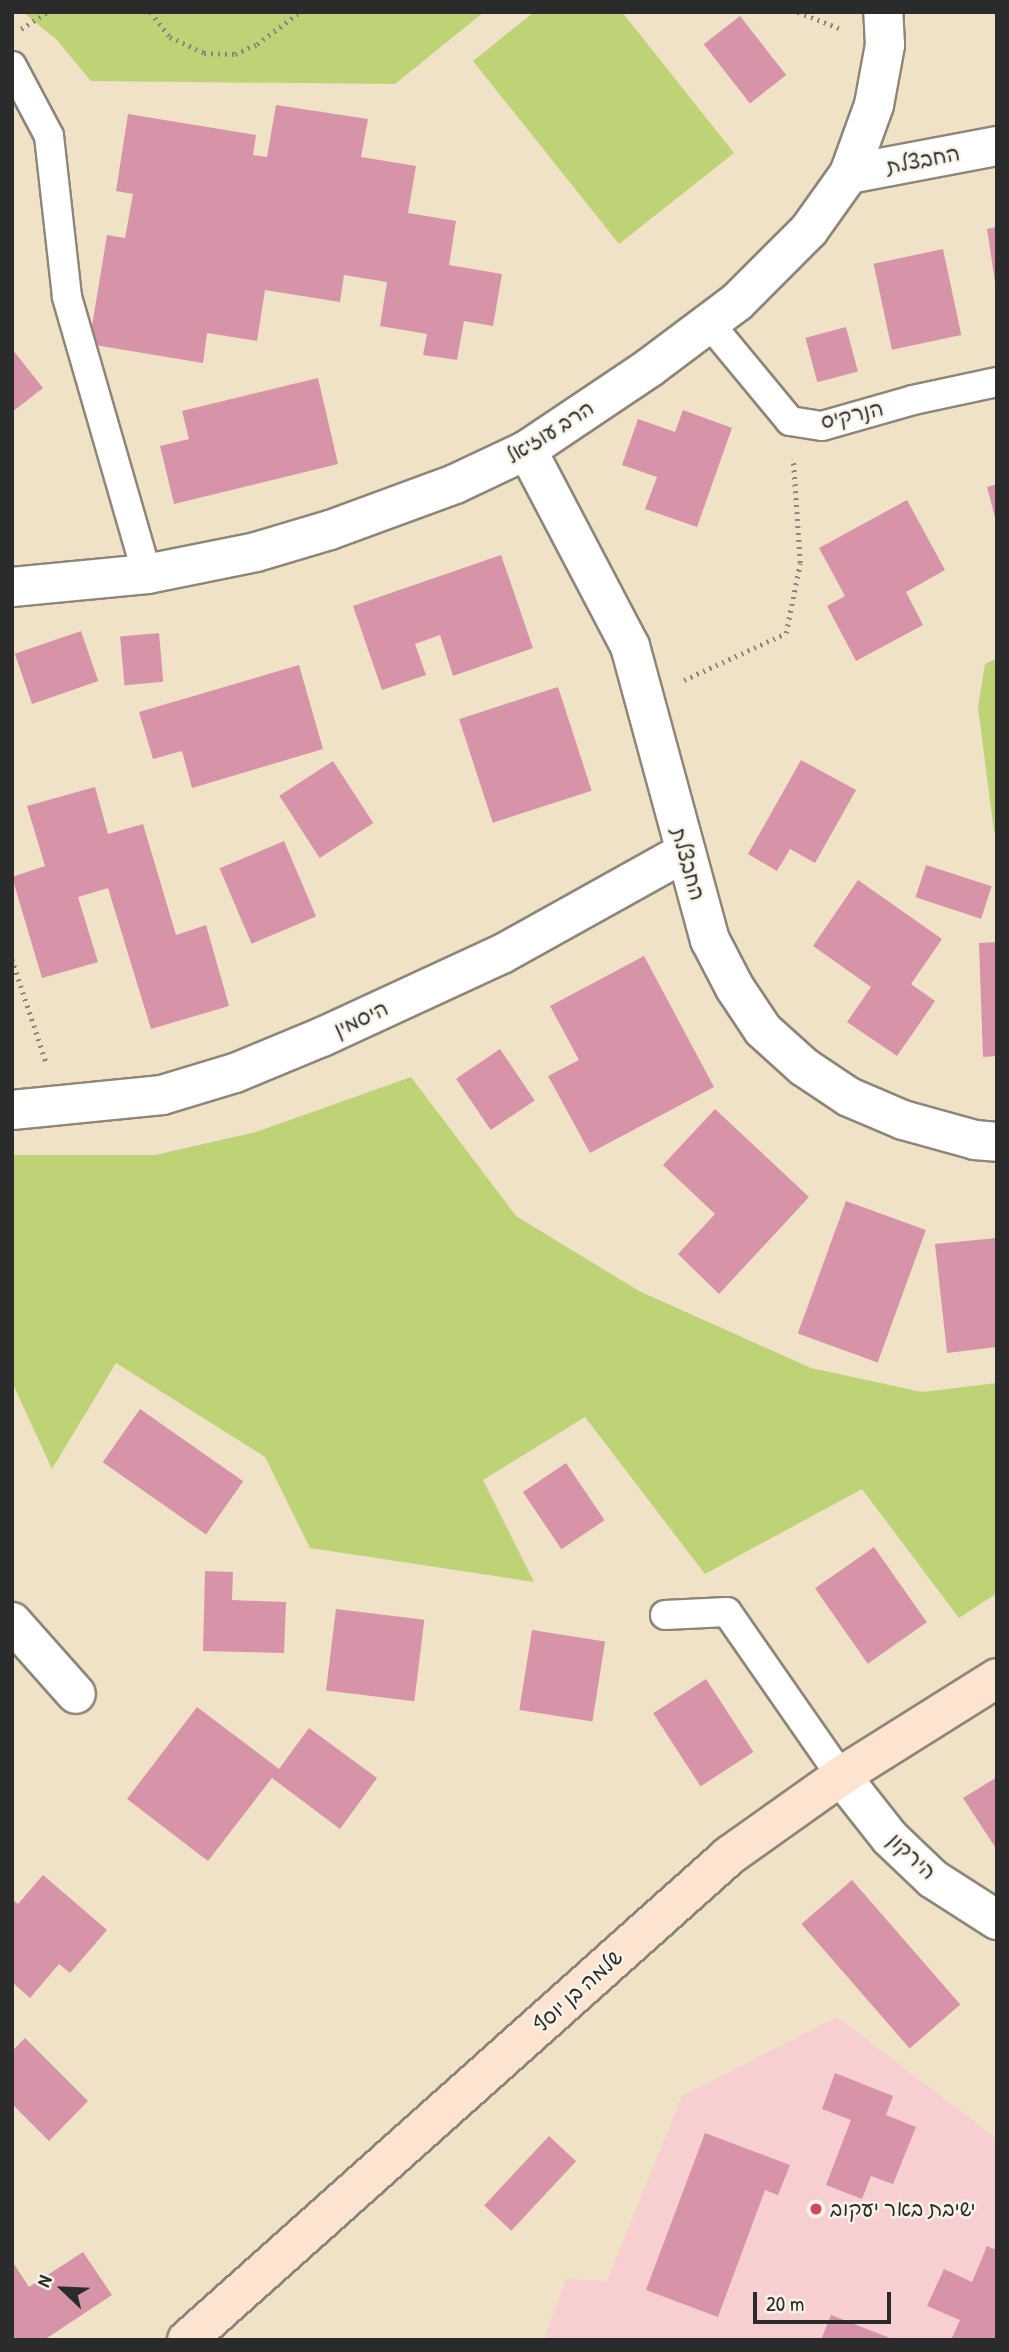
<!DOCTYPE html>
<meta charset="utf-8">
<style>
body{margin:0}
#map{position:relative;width:1009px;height:2352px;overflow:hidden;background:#f0e2c6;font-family:"Patrick Hand","Playpen Sans Hebrew",sans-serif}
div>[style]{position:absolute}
.built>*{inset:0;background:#f7cfd1}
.green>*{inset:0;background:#bed276}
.building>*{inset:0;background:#d794a9;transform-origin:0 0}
.path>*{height:4.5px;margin-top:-2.25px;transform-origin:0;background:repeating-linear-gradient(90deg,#8e8678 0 2px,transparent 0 7px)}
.roads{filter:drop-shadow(2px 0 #8e8678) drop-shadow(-2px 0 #8e8678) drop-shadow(0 2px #8e8678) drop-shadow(0 -2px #8e8678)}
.service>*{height:28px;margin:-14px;padding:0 14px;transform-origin:14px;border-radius:14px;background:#fff}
.minor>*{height:38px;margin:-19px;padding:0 19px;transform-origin:19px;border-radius:19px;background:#fff}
.secondary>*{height:38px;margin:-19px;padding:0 19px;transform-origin:19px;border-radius:19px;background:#fde4d1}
.dots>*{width:19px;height:19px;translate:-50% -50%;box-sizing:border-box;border:4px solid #f7f3e8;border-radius:50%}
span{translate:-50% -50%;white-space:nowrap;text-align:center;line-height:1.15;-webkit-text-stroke:5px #f7f3e8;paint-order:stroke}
.street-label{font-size:21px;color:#2b2b2b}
.poi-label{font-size:21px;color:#2b2b2b}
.left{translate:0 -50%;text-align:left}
.frame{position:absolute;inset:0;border:14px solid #2b2b2b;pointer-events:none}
.north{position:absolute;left:28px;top:2254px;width:70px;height:70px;-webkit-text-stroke:5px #f7f3e8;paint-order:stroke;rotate:293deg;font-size:19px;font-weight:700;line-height:28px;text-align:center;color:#2b2b2b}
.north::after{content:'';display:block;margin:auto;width:24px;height:32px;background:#2b2b2b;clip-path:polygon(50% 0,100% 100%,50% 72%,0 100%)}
.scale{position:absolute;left:753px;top:2292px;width:138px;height:32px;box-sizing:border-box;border:4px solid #2b2b2b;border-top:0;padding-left:9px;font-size:21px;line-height:24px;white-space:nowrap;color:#2b2b2b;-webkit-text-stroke:5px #f7f3e8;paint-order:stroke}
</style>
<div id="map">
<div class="built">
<i style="clip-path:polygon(837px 2017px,997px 2139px,997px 2340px,544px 2340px,566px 2279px,607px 2281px,682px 2096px)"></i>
</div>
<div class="green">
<i style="clip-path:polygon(23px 12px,484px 12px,395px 84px,91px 81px,57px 40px)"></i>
<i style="clip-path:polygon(534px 12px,622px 12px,734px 153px,619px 244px,473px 61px)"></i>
<i style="clip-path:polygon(997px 658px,997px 832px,994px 832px,978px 707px,985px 664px)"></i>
<i style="clip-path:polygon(411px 1077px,516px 1216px,639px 1291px,811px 1368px,922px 1392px,997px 1383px,997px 1593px,959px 1618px,862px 1489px,705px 1574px,585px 1417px,483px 1480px,534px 1582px,310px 1548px,265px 1457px,116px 1363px,52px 1469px,12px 1382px,12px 1155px,155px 1155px,256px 1132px)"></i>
</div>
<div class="building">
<i style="left:740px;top:16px;width:75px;height:46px;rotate:52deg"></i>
<i style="clip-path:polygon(276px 105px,368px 119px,361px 157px,416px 166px,408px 213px,456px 221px,449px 265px,502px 274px,493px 326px,464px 321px,457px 360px,423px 355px,427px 334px,380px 326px,387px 282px,344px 275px,340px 302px,265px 290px,257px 341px,207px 333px,203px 363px,89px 344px,107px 235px,125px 238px,133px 194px,116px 191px,128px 114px,256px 135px,253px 155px,267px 157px)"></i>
<i style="clip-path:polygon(997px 227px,997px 282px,995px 282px,987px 229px)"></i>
<i style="left:943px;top:249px;width:88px;height:71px;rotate:78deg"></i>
<i style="left:846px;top:327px;width:46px;height:42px;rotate:75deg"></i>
<i style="clip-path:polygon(12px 349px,43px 388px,12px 412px)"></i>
<i style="clip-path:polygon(318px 378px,338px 464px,174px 504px,160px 446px,189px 439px,182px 411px)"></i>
<i style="clip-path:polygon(683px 410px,732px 428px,697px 527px,645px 509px,657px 477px,622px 465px,638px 419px,675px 432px)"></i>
<i style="clip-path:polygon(997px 484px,997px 521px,996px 521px,987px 487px)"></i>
<i style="clip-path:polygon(907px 500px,945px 570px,906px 592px,923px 625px,856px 661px,827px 606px,845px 596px,819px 548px)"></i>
<i style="clip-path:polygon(501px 555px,533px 648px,453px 676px,440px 635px,415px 644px,426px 675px,382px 690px,353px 606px)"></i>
<i style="left:81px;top:631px;width:53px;height:70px;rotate:71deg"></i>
<i style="left:159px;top:633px;width:49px;height:39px;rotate:85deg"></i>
<i style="clip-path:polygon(299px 665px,323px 749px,192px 788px,182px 751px,153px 759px,139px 712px)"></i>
<i style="left:558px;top:687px;width:109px;height:104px;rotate:72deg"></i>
<i style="clip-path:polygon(801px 760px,856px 790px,815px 863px,790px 849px,777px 871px,748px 854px)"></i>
<i style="left:333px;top:761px;width:74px;height:64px;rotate:57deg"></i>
<i style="clip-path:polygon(95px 787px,108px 834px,143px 824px,176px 935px,206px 925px,229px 1006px,151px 1029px,108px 888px,78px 897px,98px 962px,42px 978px,12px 877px,45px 866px,27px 806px)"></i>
<i style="left:284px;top:841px;width:82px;height:70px;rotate:67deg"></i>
<i style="left:926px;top:865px;width:69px;height:34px;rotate:18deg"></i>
<i style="clip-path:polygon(858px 880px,942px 939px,911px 984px,935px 1001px,897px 1056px,847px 1022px,871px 987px,813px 946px)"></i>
<i style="clip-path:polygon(997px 942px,997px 1056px,983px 1057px,979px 943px)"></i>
<i style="clip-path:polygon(644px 956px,714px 1087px,590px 1153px,548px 1076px,579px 1060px,550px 1006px)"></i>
<i style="left:500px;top:1049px;width:62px;height:53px;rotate:56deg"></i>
<i style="clip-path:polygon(715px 1109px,809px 1197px,719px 1294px,678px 1254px,715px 1214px,663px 1165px)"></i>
<i style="left:846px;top:1201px;width:85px;height:141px;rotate:20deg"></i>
<i style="clip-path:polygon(997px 1238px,997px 1347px,947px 1353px,935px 1244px)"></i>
<i style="left:140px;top:1409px;width:126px;height:65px;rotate:35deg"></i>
<i style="left:566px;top:1463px;width:69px;height:52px;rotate:56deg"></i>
<i style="left:874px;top:1547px;width:92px;height:72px;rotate:55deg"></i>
<i style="clip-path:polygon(205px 1571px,233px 1572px,232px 1600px,286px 1602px,284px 1653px,203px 1651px)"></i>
<i style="left:336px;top:1609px;width:89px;height:82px;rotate:7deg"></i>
<i style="left:532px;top:1630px;width:74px;height:81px;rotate:9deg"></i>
<i style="left:706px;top:1679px;width:87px;height:63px;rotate:57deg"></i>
<i style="clip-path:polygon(197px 1707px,279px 1769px,309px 1728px,377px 1778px,340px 1829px,272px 1778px,208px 1861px,127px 1799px)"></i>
<i style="clip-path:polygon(997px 1777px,997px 1850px,963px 1798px)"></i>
<i style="clip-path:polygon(43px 1875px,107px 1930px,70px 1973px,59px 1964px,30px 1998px,12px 1982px,12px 1899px,18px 1904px)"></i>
<i style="left:852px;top:1880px;width:165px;height:67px;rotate:49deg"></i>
<i style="clip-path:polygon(25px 2038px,88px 2101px,49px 2141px,12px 2104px,12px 2051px)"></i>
<i style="clip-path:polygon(835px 2073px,893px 2096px,886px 2115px,916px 2127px,893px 2184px,871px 2176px,862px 2199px,826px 2185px,851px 2120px,822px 2109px)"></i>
<i style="clip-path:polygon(705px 2133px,790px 2165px,778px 2195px,765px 2190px,718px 2317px,646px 2290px)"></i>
<i style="left:549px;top:2136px;width:37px;height:95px;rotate:43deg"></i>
<i style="clip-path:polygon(987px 2246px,997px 2250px,997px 2340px,951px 2340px,960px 2320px,927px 2306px,944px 2269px,972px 2282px)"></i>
<i style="clip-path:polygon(83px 2252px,112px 2295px,44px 2340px,12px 2340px,12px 2261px,29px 2287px)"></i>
<i style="clip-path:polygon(831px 2315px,895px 2340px,821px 2340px)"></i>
</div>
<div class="path">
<i style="left:151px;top:12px;width:31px;rotate:53deg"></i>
<i style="left:170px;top:37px;width:38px;rotate:25deg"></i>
<i style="left:204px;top:53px;width:31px;rotate:2deg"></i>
<i style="left:235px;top:54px;width:24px;rotate:-24deg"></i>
<i style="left:257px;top:44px;width:54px;rotate:-36.7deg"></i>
<i style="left:798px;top:12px;width:44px;rotate:21.3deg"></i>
<i style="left:21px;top:29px;width:31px;rotate:-33deg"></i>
<i style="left:684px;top:680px;width:112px;rotate:-24.7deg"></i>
<i style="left:786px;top:633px;width:71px;rotate:-78.7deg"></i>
<i style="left:800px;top:563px;width:105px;rotate:-93.8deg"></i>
<i style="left:12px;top:959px;width:108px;rotate:71.7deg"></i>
</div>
<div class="roads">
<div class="service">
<i style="left:12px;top:66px;width:79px;rotate:62.1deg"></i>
<i style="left:49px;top:136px;width:162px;rotate:83.6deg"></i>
<i style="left:67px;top:297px;width:288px;rotate:73.9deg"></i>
<i style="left:709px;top:323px;width:127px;rotate:50.4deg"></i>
<i style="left:790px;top:421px;width:32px;rotate:9deg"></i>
<i style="left:822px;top:426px;width:95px;rotate:-15.9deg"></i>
<i style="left:913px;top:400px;width:86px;rotate:-12.1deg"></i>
<i style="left:665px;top:1615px;width:62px;rotate:-2.8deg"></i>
<i style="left:727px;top:1612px;width:200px;rotate:55.2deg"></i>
</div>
<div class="minor">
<i style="left:849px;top:174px;width:151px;rotate:-10.7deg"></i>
<i style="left:527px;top:450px;width:221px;rotate:62.3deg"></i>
<i style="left:630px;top:646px;width:305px;rotate:74.8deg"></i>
<i style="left:710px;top:940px;width:54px;rotate:62.5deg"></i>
<i style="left:735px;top:988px;width:50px;rotate:56.3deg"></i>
<i style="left:763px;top:1030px;width:55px;rotate:42.1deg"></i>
<i style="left:804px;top:1067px;width:54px;rotate:33.7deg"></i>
<i style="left:849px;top:1097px;width:59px;rotate:23.1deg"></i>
<i style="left:903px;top:1120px;width:75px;rotate:15.5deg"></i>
<i style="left:975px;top:1140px;width:22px;rotate:5deg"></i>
<i style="left:12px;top:587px;width:136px;rotate:-5.5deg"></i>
<i style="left:147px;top:574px;width:111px;rotate:-11.4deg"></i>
<i style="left:256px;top:552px;width:77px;rotate:-16.6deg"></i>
<i style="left:330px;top:530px;width:133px;rotate:-20.2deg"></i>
<i style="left:455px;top:484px;width:80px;rotate:-25.3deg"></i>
<i style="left:527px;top:450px;width:147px;rotate:-33.9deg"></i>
<i style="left:649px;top:368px;width:110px;rotate:-36.9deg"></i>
<i style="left:737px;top:302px;width:102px;rotate:-45deg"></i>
<i style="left:809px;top:230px;width:69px;rotate:-54.5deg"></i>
<i style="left:849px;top:174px;width:73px;rotate:-70.1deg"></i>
<i style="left:874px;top:105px;width:61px;rotate:-79.6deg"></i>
<i style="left:885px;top:45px;width:33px;rotate:-93deg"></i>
<i style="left:12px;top:1110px;width:151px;rotate:-5.7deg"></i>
<i style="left:162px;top:1095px;width:76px;rotate:-16.8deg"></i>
<i style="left:235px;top:1073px;width:94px;rotate:-22.5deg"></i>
<i style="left:322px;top:1037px;width:198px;rotate:-24.8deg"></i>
<i style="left:502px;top:954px;width:210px;rotate:-29.1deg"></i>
<i style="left:12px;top:1622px;width:96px;rotate:48.4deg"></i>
<i style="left:841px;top:1776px;width:79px;rotate:51.7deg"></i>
<i style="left:890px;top:1838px;width:59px;rotate:43.6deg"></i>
<i style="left:933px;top:1879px;width:76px;rotate:32.6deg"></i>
</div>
<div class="secondary">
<i style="left:187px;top:2340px;width:728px;rotate:-41.77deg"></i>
<i style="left:730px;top:1855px;width:136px;rotate:-35.4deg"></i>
<i style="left:841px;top:1776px;width:184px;rotate:-32.1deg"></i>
</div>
</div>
<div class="dots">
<i style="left:816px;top:2209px;background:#d1495b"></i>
</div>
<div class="street-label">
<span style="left:923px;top:160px;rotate:-11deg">החבצלת</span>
<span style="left:852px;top:415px;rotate:-13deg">הנרקיס</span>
<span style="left:550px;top:432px;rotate:-32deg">הרב עוזיאל</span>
<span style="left:688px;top:864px;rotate:74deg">החבצלת</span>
<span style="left:361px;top:1019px;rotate:-25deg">היסמין</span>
<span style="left:912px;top:1856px;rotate:44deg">הירקון</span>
<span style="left:578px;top:1991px;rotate:-42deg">שלמה בן יוסף</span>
</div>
<div class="poi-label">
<span class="left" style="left:830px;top:2209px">ישיבת באר יעקוב</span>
</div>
<div class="frame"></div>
<div class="north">N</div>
<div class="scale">20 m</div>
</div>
